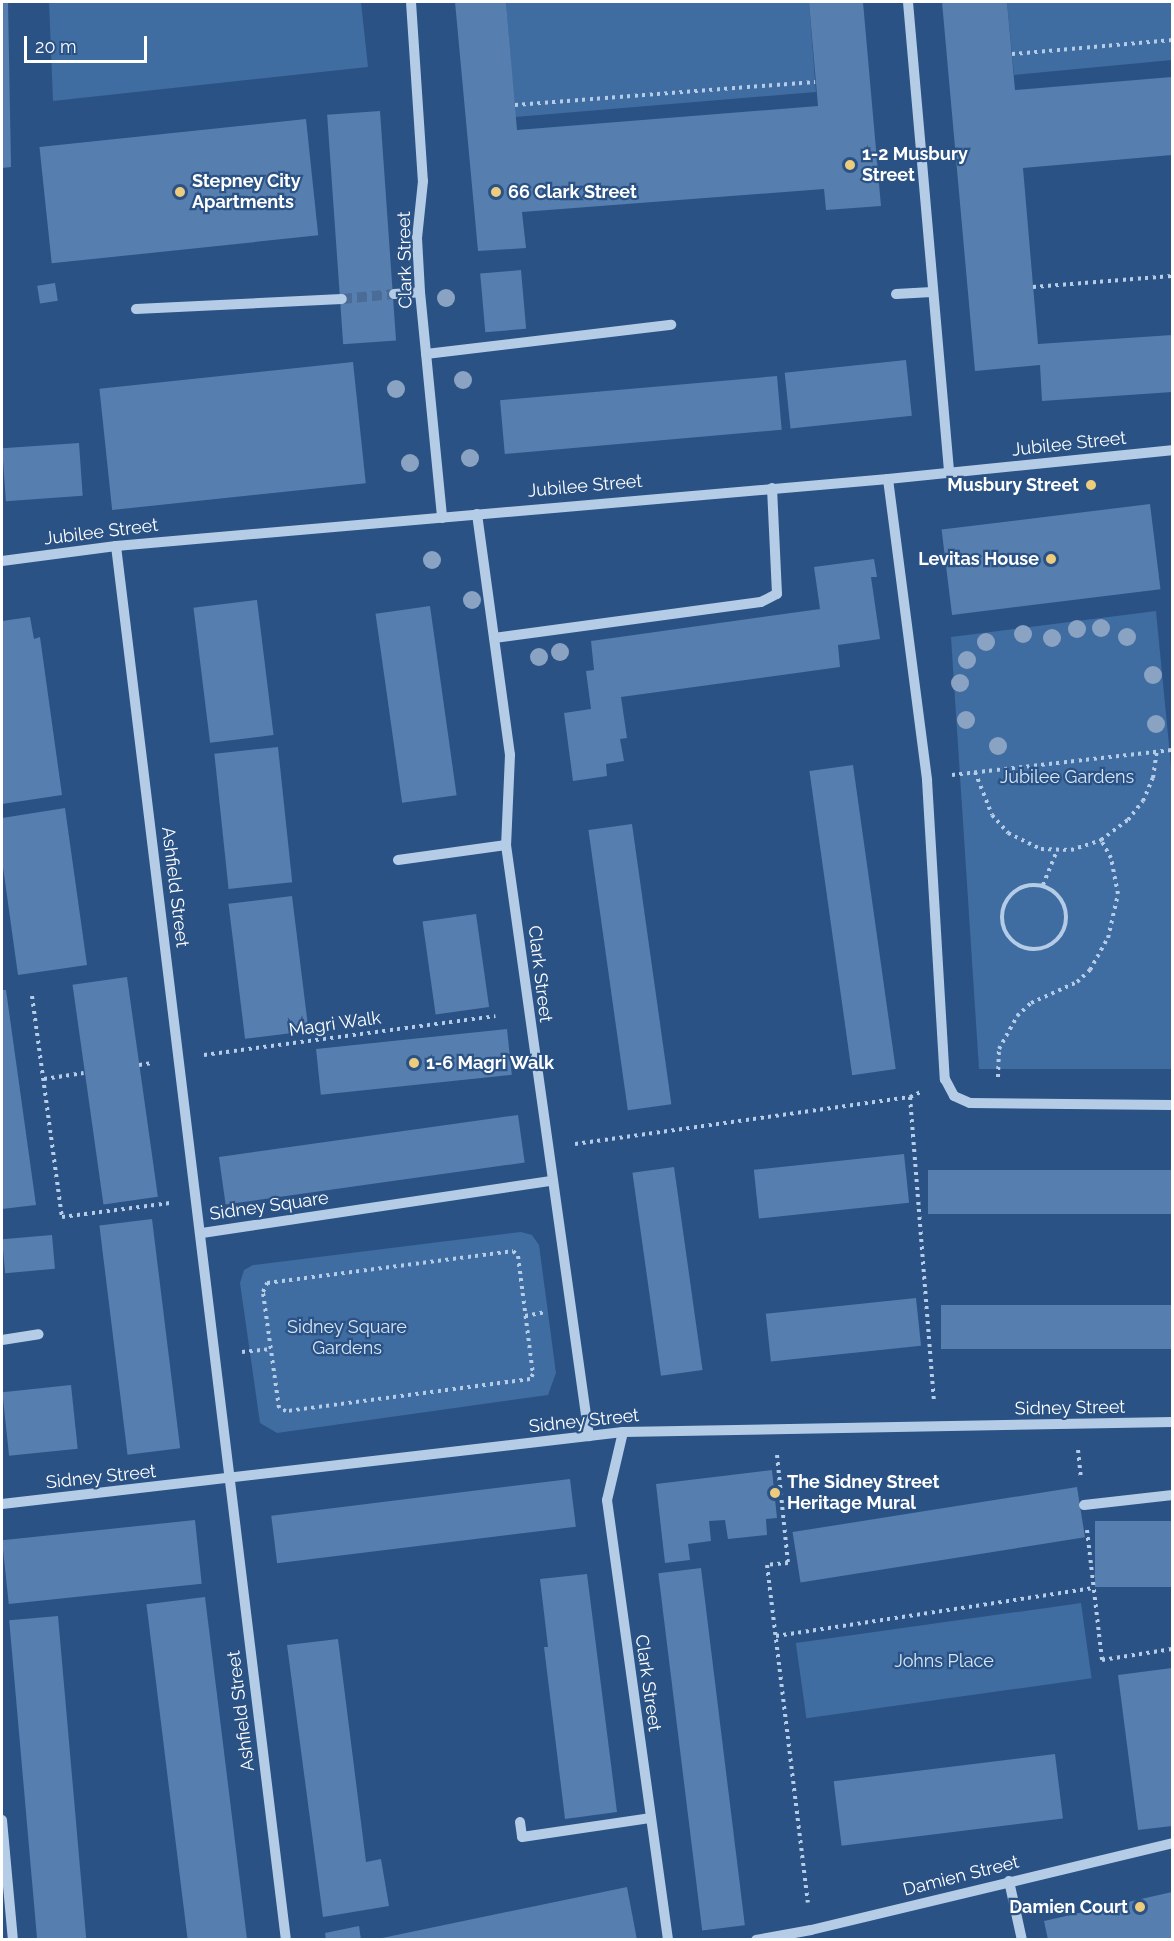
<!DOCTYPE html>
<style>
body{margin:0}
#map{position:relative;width:1174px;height:1941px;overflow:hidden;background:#2a5285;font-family:Raleway,sans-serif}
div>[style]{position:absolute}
.green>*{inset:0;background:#3f6ca1;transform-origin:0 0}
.building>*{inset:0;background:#567eae;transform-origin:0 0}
.minor-tunnel>*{height:10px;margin-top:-5px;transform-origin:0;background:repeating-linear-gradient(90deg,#4a6c97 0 10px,transparent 0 15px)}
.path>*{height:4px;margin-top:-2px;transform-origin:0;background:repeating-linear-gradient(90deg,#b5cce7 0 3px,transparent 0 7.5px)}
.path>.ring{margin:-2px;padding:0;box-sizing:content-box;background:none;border:4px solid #b5cce7;border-radius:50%}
.minor>*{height:10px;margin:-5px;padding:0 5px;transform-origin:5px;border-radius:5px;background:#b5cce7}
.trees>*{width:18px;height:18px;margin:-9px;border-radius:50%;background:#8aa3c3}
.dots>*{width:16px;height:16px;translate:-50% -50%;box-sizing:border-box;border:3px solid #2a5285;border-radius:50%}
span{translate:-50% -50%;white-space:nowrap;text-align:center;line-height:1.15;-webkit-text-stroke:4.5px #2a5285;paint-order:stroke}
.poi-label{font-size:18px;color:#fff;font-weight:700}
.left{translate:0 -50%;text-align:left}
.right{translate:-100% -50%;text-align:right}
.street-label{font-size:18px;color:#fff}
.park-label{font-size:18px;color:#d8e6f6}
.frame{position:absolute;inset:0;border:3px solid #fff;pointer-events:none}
.scale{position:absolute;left:24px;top:36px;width:123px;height:27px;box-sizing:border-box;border:3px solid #fff;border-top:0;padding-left:8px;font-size:18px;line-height:21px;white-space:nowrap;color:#fff;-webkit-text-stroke:4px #2a5285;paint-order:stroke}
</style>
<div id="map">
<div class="green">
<i style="clip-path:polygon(49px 2px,361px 2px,368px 67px,53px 101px)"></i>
<i style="clip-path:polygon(506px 2px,809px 2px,816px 92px,515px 117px)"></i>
<i style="clip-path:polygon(1007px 2px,1172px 2px,1172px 60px,1014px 75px)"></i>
<i style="clip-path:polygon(1156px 611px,1172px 776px,1172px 1069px,979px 1069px,951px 637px)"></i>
<i style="clip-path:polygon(521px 1232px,532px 1235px,539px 1245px,556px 1373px,548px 1395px,277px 1433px,260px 1423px,240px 1283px,244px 1270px,253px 1265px)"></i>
<i style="left:1081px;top:1603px;width:76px;height:288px;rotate:82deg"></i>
</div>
<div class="building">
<i style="clip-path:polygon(2px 2px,8px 2px,11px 167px,2px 168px)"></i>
<i style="clip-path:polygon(455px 2px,506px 2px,517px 130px,818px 106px,809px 2px,863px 2px,881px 206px,826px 210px,824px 189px,522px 212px,526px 248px,478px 251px)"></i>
<i style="clip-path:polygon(942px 2px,1007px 2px,1015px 90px,1172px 77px,1172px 155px,1023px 168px,1038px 344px,1172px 335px,1172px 392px,1042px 401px,1040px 365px,975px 371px)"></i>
<i style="left:380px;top:111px;width:230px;height:53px;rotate:86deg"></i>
<i style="left:306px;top:119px;width:117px;height:268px;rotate:84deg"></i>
<i style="left:521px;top:270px;width:59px;height:41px;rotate:85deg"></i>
<i style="left:55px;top:283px;width:18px;height:18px;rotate:81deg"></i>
<i style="left:906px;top:360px;width:56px;height:122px;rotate:84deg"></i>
<i style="left:353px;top:362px;width:122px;height:255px;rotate:84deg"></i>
<i style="left:777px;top:376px;width:54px;height:278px;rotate:85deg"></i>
<i style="left:79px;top:443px;width:53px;height:77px;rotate:86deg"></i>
<i style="left:1150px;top:504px;width:86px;height:210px;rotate:83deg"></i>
<i style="clip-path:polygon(874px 559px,877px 577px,871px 577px,880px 639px,838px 645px,840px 667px,621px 697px,627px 738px,620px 739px,624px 761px,606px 764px,607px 776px,573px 781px,564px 713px,591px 709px,586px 671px,594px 670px,591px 641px,820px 609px,814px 567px)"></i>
<i style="left:257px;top:600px;width:136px;height:64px;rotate:83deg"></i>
<i style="left:430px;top:606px;width:191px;height:55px;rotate:82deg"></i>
<i style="clip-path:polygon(30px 617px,34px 639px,40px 637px,62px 795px,2px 804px,2px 621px)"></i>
<i style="left:278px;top:747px;width:136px;height:64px;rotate:84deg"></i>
<i style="left:853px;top:765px;width:307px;height:44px;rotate:82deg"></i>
<i style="clip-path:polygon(65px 808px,87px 965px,18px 975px,2px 860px,2px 818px)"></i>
<i style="left:632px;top:824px;width:283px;height:44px;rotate:82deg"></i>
<i style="left:292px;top:896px;width:136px;height:64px;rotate:83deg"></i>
<i style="left:476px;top:914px;width:94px;height:54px;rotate:82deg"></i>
<i style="left:127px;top:977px;width:222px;height:55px;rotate:82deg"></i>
<i style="clip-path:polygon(2px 990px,6px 990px,36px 1205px,2px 1209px)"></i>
<i style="left:507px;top:1029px;width:46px;height:192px;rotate:84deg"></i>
<i style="left:518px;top:1115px;width:48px;height:302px;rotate:82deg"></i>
<i style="left:904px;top:1154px;width:49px;height:151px;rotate:84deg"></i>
<i style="left:674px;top:1167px;width:205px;height:42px;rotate:82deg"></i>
<i style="left:1172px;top:1170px;width:44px;height:244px;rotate:90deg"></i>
<i style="left:152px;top:1219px;width:231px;height:53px;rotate:83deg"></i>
<i style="left:52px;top:1235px;width:34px;height:50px;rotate:85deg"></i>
<i style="left:916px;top:1298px;width:48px;height:151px;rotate:84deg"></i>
<i style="left:1172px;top:1305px;width:44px;height:231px;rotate:90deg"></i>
<i style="left:71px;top:1385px;width:64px;height:69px;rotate:84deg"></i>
<i style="clip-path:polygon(772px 1470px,777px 1518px,766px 1519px,767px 1535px,728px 1539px,725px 1520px,709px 1521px,711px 1541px,688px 1544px,690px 1560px,665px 1563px,656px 1484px)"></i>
<i style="left:570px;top:1479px;width:48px;height:301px;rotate:83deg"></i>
<i style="left:1077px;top:1487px;width:51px;height:288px;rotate:81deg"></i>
<i style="left:195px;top:1520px;width:64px;height:194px;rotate:84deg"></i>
<i style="left:1172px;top:1521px;width:66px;height:77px;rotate:90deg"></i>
<i style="left:701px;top:1568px;width:360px;height:43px;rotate:83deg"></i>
<i style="clip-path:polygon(587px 1574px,617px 1812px,565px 1819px,544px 1647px,548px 1647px,540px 1579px)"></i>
<i style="left:205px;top:1597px;width:346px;height:59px;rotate:83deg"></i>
<i style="left:58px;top:1616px;width:325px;height:49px;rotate:85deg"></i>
<i style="clip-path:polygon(338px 1639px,366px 1862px,381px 1859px,389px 1906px,323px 1917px,287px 1645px)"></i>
<i style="clip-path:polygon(1172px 1668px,1172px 1826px,1138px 1830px,1118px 1675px)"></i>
<i style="left:1055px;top:1754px;width:65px;height:223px;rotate:83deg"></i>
<i style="clip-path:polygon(627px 1887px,637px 1940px,382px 1940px,382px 1938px)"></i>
<i style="clip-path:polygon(1172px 1892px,1172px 1940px,1048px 1940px,1044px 1921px)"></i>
<i style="clip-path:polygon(359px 1926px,361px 1940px,326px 1940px,325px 1933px)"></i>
</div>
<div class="minor-tunnel">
<i style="left:342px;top:299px;width:52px;rotate:-5.5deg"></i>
</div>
<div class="path">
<i style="left:1012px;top:54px;width:161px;rotate:-5deg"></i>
<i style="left:515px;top:105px;width:301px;rotate:-4.4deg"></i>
<i style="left:1033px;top:287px;width:139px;rotate:-4.5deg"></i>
<i style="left:975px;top:772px;width:46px;rotate:68.4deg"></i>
<i style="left:992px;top:815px;width:24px;rotate:48deg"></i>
<i style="left:1008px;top:833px;width:37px;rotate:26deg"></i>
<i style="left:1041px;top:849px;width:30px;rotate:2deg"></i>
<i style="left:1071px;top:850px;width:32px;rotate:-18deg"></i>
<i style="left:1101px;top:840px;width:34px;rotate:-37deg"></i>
<i style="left:1128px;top:820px;width:24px;rotate:-52deg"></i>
<i style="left:1143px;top:801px;width:25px;rotate:-67deg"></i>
<i style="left:1153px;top:778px;width:27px;rotate:-82deg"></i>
<i style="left:952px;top:775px;width:221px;rotate:-6.5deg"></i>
<i class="ring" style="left:1002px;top:885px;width:60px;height:60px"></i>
<i style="left:1043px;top:885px;width:37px;rotate:-68deg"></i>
<i style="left:32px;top:996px;width:223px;rotate:82.3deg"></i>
<i style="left:62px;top:1217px;width:109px;rotate:-7.4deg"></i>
<i style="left:204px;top:1055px;width:294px;rotate:-7.6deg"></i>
<i style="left:139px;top:1065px;width:13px;rotate:-9deg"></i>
<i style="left:998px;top:1077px;width:28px;rotate:-88deg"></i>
<i style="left:999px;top:1049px;width:38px;rotate:-61deg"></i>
<i style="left:1017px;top:1016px;width:19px;rotate:-43deg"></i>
<i style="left:1031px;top:1003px;width:51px;rotate:-24.5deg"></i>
<i style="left:1077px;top:982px;width:18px;rotate:-43deg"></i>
<i style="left:1090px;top:970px;width:37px;rotate:-61deg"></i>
<i style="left:1108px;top:938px;width:45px;rotate:-77.2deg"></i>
<i style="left:1118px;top:894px;width:37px;rotate:-101deg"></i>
<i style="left:1111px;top:858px;width:21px;rotate:-119deg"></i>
<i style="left:44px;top:1079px;width:40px;rotate:-8.5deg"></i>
<i style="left:910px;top:1097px;width:303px;rotate:85.5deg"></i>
<i style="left:575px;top:1144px;width:338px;rotate:-8deg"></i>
<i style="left:910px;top:1097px;width:14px;rotate:-25deg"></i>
<i style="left:513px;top:1251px;width:7px;rotate:45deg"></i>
<i style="left:518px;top:1256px;width:119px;rotate:82.8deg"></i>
<i style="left:533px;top:1374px;width:6px;rotate:121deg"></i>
<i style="left:530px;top:1379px;width:246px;rotate:172.5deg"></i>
<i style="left:286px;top:1411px;width:8px;rotate:-157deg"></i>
<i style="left:279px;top:1408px;width:117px;rotate:-97.9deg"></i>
<i style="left:263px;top:1292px;width:10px;rotate:-66deg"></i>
<i style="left:267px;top:1283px;width:248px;rotate:-7.4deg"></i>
<i style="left:525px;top:1316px;width:20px;rotate:-11deg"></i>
<i style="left:242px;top:1352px;width:29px;rotate:-6deg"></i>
<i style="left:1078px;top:1450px;width:28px;rotate:84deg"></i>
<i style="left:777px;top:1455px;width:109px;rotate:84.2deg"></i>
<i style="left:788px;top:1563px;width:21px;rotate:175deg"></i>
<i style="left:767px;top:1565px;width:340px;rotate:83.1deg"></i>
<i style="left:1087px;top:1530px;width:131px;rotate:83.4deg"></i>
<i style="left:1102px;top:1660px;width:71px;rotate:-8.9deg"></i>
<i style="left:776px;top:1636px;width:321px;rotate:-8.6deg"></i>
</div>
<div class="minor">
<i style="left:411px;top:2px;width:179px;rotate:86.2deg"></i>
<i style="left:423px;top:181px;width:57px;rotate:96deg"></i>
<i style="left:417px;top:238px;width:54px;rotate:86.8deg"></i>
<i style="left:420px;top:292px;width:227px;rotate:84.4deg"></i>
<i style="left:908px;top:2px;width:473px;rotate:85deg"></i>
<i style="left:394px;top:294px;width:26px;rotate:-4deg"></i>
<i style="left:896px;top:294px;width:36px;rotate:-3deg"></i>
<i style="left:136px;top:309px;width:206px;rotate:-2.8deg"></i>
<i style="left:426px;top:354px;width:247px;rotate:-6.8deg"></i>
<i style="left:888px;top:479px;width:304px;rotate:82.6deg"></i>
<i style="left:927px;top:780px;width:300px;rotate:86.6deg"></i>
<i style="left:945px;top:1079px;width:19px;rotate:62deg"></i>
<i style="left:954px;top:1096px;width:17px;rotate:24deg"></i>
<i style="left:970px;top:1103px;width:202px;rotate:0.6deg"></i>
<i style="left:477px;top:514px;width:243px;rotate:82.2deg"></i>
<i style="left:510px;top:755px;width:90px;rotate:92.5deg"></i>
<i style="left:506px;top:845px;width:597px;rotate:82.01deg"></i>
<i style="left:116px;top:546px;width:1404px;rotate:83.05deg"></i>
<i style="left:2px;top:561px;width:115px;rotate:-7.5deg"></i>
<i style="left:116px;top:546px;width:775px;rotate:-4.96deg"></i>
<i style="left:888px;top:479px;width:285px;rotate:-5.8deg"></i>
<i style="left:494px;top:638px;width:269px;rotate:-7.7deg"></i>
<i style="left:761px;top:602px;width:18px;rotate:-27deg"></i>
<i style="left:777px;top:594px;width:106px;rotate:-92.7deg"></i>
<i style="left:398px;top:860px;width:109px;rotate:-7.9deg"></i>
<i style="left:202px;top:1233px;width:353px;rotate:-8.5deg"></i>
<i style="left:2px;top:1340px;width:37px;rotate:-9deg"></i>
<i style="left:623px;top:1432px;width:70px;rotate:103.2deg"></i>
<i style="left:607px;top:1500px;width:444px;rotate:82.1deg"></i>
<i style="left:2px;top:1504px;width:625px;rotate:-6.61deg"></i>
<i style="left:623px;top:1432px;width:549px;rotate:-1.04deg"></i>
<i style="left:1084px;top:1505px;width:89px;rotate:-6.5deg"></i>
<i style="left:2px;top:1820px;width:121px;rotate:84.8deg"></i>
<i style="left:520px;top:1822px;width:15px;rotate:82deg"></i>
<i style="left:522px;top:1837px;width:129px;rotate:-8.4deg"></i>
<i style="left:1009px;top:1881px;width:60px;rotate:77.6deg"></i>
<i style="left:756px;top:1940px;width:56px;rotate:-10.3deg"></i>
<i style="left:811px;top:1930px;width:371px;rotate:-13.5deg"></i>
</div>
<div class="trees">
<i style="left:446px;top:298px"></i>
<i style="left:463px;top:380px"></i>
<i style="left:396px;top:389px"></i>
<i style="left:470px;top:458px"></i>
<i style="left:410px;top:463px"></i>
<i style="left:432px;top:560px"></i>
<i style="left:472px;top:600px"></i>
<i style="left:1101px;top:628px"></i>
<i style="left:1077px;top:629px"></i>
<i style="left:1023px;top:634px"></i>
<i style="left:1127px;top:637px"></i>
<i style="left:1052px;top:638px"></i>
<i style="left:986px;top:642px"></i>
<i style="left:560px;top:652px"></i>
<i style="left:539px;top:657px"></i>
<i style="left:967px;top:660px"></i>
<i style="left:1153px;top:675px"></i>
<i style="left:960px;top:683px"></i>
<i style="left:966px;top:720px"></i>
<i style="left:1156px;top:724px"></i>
<i style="left:998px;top:746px"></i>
</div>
<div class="dots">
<i style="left:850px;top:165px;background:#edcc7d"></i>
<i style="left:180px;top:192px;background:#edcc7d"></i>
<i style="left:496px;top:192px;background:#edcc7d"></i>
<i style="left:1091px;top:485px;background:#edcc7d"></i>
<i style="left:1051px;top:559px;background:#edcc7d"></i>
<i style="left:414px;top:1063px;background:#edcc7d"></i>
<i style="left:775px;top:1493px;background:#edcc7d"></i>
<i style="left:1140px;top:1907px;background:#edcc7d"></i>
</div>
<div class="poi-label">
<span class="left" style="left:862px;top:165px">1-2 Musbury<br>Street</span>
<span class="left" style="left:192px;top:192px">Stepney City<br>Apartments</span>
<span class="left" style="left:508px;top:192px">66 Clark Street</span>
<span class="right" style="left:1079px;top:485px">Musbury Street</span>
<span class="right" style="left:1039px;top:559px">Levitas House</span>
<span class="left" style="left:426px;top:1063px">1-6 Magri Walk</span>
<span class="left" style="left:787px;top:1493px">The Sidney Street<br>Heritage Mural</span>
<span class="right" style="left:1128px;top:1907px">Damien Court</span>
</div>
<div class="street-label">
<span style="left:405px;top:260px;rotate:-91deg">Clark Street</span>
<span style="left:1069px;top:444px;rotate:-6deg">Jubilee Street</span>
<span style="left:585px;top:486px;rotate:-5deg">Jubilee Street</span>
<span style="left:101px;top:532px;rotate:-7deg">Jubilee Street</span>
<span style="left:175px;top:887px;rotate:83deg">Ashfield Street</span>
<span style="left:540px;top:974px;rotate:83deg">Clark Street</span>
<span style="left:335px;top:1024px;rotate:-8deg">Magri Walk</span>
<span style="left:269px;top:1206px;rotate:-8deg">Sidney Square</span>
<span style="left:1070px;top:1408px;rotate:-1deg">Sidney Street</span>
<span style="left:584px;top:1421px;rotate:-6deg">Sidney Street</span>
<span style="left:101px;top:1477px;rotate:-6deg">Sidney Street</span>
<span style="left:648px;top:1683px;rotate:82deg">Clark Street</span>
<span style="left:241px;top:1711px;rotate:-97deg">Ashfield Street</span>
<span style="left:961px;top:1876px;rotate:-14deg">Damien Street</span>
</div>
<div class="park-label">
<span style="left:1067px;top:777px">Jubilee Gardens</span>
<span style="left:347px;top:1338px">Sidney Square<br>Gardens</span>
<span style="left:944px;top:1661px">Johns Place</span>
</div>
<div class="frame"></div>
<div class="scale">20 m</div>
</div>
